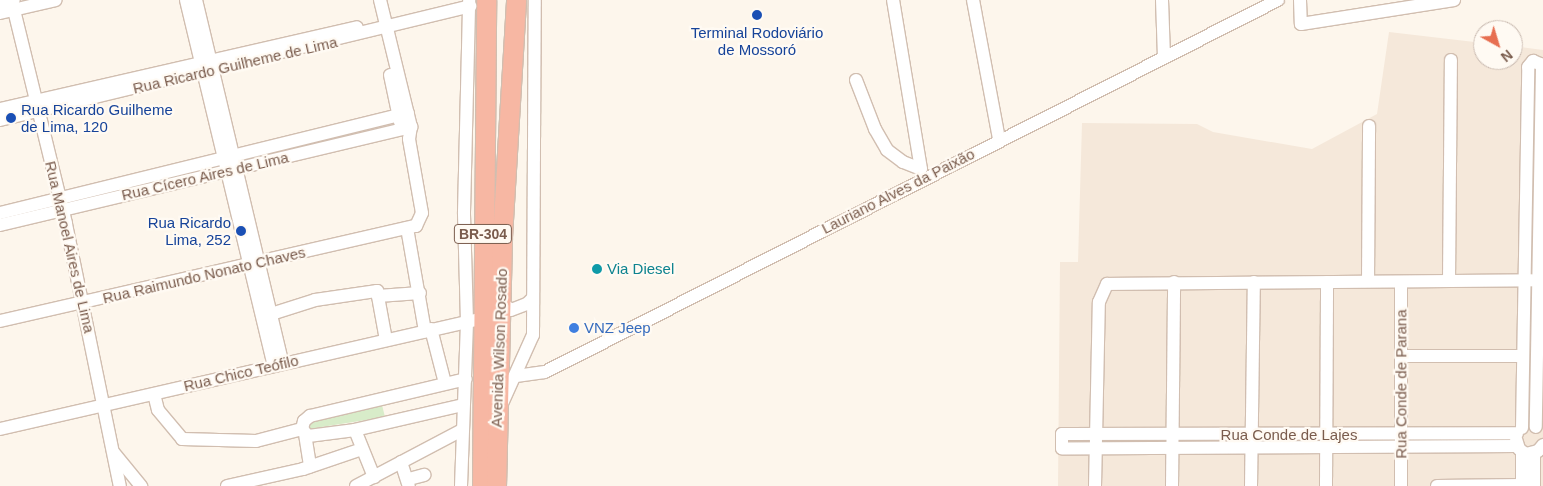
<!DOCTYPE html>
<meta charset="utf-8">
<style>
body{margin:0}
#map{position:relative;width:1543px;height:486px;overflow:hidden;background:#fdf6ec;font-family:Helvetica,sans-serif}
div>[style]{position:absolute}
.residential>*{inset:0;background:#f5e8da}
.green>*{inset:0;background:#d8ecc9}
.roads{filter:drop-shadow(1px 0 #d1beb0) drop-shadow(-1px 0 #d1beb0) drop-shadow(0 1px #d1beb0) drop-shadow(0 -1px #d1beb0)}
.minor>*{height:12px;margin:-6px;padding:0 6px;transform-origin:6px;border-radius:6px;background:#fff}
.highway>*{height:19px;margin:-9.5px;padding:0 9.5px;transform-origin:9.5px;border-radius:9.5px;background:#f7b7a3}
.dots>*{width:14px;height:14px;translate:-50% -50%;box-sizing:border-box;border:2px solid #fffaf3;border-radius:50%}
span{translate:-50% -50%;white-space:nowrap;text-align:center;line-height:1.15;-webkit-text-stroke:4.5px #fffaf3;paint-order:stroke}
.shield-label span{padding:1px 4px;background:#fffaf3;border:1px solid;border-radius:4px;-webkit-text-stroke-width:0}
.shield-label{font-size:14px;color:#7a5c4d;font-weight:700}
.transit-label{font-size:15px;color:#164399}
.left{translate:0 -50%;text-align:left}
.right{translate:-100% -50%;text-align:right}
.street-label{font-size:15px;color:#7a5c4d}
.culture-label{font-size:15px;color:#0d838f}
.shop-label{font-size:15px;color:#366cbe}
.north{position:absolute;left:1473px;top:20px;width:50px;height:50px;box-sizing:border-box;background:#fffaf3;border:1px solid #cabbb1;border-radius:50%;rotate:141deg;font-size:14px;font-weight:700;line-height:20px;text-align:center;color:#7a5c4d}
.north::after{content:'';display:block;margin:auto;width:18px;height:22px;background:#e76f51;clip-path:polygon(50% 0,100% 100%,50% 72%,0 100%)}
</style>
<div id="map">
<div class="residential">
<i style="clip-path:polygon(1389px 32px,1483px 43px,1483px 60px,1513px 60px,1513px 46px,1543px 50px,1543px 486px,1058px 486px,1060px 262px,1078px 262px,1082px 123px,1197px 124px,1213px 132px,1312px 149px,1377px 114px)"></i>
</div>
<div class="green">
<i style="clip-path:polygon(382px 405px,385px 417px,309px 429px,308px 421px)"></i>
</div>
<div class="roads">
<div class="minor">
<i style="left:186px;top:0;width:376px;rotate:76.5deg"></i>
<i style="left:196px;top:0;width:374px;rotate:76.6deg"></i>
<i style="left:973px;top:0;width:141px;rotate:79.4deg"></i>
<i style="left:1162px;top:0;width:57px;rotate:88deg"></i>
<i style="left:1300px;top:0;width:24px;rotate:88deg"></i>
<i style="left:1301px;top:24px;width:155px;rotate:-8.9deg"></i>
<i style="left:0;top:3px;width:14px;rotate:-12deg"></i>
<i style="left:14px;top:10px;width:220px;rotate:76.3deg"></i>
<i style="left:66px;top:224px;width:268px;rotate:78.4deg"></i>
<i style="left:0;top:13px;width:57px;rotate:-13.1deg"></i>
<i style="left:390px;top:75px;width:48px;rotate:78deg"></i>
<i style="left:856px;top:80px;width:53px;rotate:68.8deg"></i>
<i style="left:875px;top:129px;width:24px;rotate:60deg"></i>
<i style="left:887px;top:150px;width:20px;rotate:37deg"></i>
<i style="left:903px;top:162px;width:19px;rotate:21deg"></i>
<i style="left:921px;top:169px;width:171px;rotate:-99.4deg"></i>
<i style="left:0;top:109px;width:366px;rotate:-12.9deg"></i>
<i style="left:0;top:120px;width:484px;rotate:-13.6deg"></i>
<i style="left:0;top:213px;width:420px;rotate:-13.8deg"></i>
<i style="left:0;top:225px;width:423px;rotate:-13.4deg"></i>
<i style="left:407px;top:228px;width:105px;rotate:80.1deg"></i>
<i style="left:1368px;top:281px;width:155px;rotate:-89.6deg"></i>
<i style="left:1449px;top:281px;width:221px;rotate:-89.5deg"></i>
<i style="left:378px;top:296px;width:42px;rotate:-4.1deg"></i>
<i style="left:500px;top:301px;width:14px;rotate:39deg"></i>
<i style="left:511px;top:310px;width:17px;rotate:-21deg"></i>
<i style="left:527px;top:304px;width:8px;rotate:-45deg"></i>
<i style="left:265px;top:316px;width:52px;rotate:-17.7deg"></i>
<i style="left:315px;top:300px;width:63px;rotate:-8.3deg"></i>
<i style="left:377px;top:291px;width:50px;rotate:79.6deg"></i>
<i style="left:0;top:321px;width:427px;rotate:-12.9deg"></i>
<i style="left:416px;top:226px;width:14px;rotate:-65deg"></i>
<i style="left:422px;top:213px;width:75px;rotate:-100deg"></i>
<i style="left:409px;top:139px;width:12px;rotate:-81deg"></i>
<i style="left:411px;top:127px;width:131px;rotate:-103.7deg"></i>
<i style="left:431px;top:329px;width:56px;rotate:75.5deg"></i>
<i style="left:1401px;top:356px;width:122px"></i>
<i style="left:516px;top:376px;width:29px;rotate:-8deg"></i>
<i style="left:545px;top:372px;width:822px;rotate:-26.91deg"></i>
<i style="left:154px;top:394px;width:16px;rotate:76deg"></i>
<i style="left:158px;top:410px;width:38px;rotate:50deg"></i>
<i style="left:182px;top:439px;width:74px;rotate:1.5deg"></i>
<i style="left:256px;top:441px;width:48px;rotate:-14.6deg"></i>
<i style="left:463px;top:405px;width:111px;rotate:167deg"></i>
<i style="left:355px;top:430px;width:47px;rotate:172.7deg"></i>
<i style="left:308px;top:436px;width:9px;rotate:-131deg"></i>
<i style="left:302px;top:429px;width:8px;rotate:-76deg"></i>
<i style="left:304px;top:421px;width:8px;rotate:-40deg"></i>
<i style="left:310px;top:416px;width:160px;rotate:-13.3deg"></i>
<i style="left:500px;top:408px;width:80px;rotate:-65.7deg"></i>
<i style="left:533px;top:335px;width:335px;rotate:-89.7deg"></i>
<i style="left:1522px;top:428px;width:361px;rotate:-89deg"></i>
<i style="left:1528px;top:67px;width:8px;rotate:-50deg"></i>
<i style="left:1533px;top:61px;width:8px;rotate:23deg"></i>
<i style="left:1540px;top:64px;width:4px;rotate:63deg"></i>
<i style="left:1542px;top:68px;width:359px;rotate:91deg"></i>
<i style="left:0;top:429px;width:494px;rotate:-12.9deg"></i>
<i style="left:355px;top:430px;width:51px;rotate:68deg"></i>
<i style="left:305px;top:434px;width:33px;rotate:81deg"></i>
<i style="left:1516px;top:439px;width:10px;rotate:73deg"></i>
<i style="left:1519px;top:449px;width:9px;rotate:36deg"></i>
<i style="left:1526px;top:454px;width:12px;rotate:-14deg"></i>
<i style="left:1538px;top:451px;width:8px;rotate:-50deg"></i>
<i style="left:1517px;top:446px;width:455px;rotate:179.7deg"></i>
<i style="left:1062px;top:448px;width:14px;rotate:-90deg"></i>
<i style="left:1062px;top:434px;width:455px;rotate:-0.1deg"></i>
<i style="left:114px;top:453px;width:43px;rotate:50.7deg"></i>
<i style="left:401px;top:462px;width:25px;rotate:72deg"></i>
<i style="left:409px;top:479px;width:16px;rotate:-15deg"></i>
<i style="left:227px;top:486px;width:78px;rotate:-12.6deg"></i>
<i style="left:303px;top:469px;width:62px;rotate:-18.7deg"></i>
<i style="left:356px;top:486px;width:120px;rotate:-27.8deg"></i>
<i style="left:461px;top:486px;width:164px;rotate:-87.9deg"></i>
<i style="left:467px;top:322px;width:110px;rotate:-91.6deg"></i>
<i style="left:464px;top:212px;width:212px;rotate:-88.6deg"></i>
<i style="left:1095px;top:486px;width:184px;rotate:-88.8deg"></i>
<i style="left:1099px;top:302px;width:20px;rotate:-66deg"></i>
<i style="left:1107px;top:284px;width:425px;rotate:-0.5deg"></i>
<i style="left:1172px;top:486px;width:204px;rotate:-89.4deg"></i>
<i style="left:1251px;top:486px;width:204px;rotate:-89.2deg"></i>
<i style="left:1326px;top:486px;width:204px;rotate:-89.7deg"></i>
<i style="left:1401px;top:486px;width:204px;rotate:-90deg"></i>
<i style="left:1437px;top:486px;width:85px;rotate:-0.7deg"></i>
<i style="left:1522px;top:486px;width:34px;rotate:-90deg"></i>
<i style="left:1534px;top:486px;width:33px;rotate:-90deg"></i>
</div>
<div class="highway">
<i style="left:482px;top:486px;width:486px;rotate:-89.5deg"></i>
<i style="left:496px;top:486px;width:249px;rotate:-88.6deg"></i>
<i style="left:502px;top:237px;width:237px;rotate:-86.6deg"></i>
</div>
</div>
<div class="dots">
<i style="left:757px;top:15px;background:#1a4fb4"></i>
<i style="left:11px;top:118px;background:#1a4fb4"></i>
<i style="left:241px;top:231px;background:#1a4fb4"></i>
<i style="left:597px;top:269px;background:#0f9aa8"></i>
<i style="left:574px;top:328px;background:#3f7fe0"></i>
</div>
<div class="shield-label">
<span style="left:483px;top:234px">BR-304</span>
</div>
<div class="transit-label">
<span style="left:757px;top:41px">Terminal Rodoviário<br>de Mossoró</span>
<span class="left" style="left:21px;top:118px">Rua Ricardo Guilheme<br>de Lima, 120</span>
<span class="right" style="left:231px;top:231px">Rua Ricardo<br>Lima, 252</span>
</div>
<div class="street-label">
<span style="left:235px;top:65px;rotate:-13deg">Rua Ricardo Guilheme de Lima</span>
<span style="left:205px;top:176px;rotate:-13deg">Rua Cícero Aires de Lima</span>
<span style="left:898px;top:191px;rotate:-27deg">Lauriano Alves da Paixão</span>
<span style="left:70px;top:247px;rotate:77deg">Rua Manoel Aires de Lima</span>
<span style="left:204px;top:275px;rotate:-13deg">Rua Raimundo Nonato Chaves</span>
<span style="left:499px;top:348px;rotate:-88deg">Avenida Wilson Rosado</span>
<span style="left:241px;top:373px;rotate:-13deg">Rua Chico Teófilo</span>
<span style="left:1401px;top:384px;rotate:-90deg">Rua Conde de Parana</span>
<span style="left:1289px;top:435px">Rua Conde de Lajes</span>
</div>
<div class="culture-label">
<span class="left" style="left:607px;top:269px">Via Diesel</span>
</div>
<div class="shop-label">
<span class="left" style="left:584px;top:328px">VNZ Jeep</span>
</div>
<div class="north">N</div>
</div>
